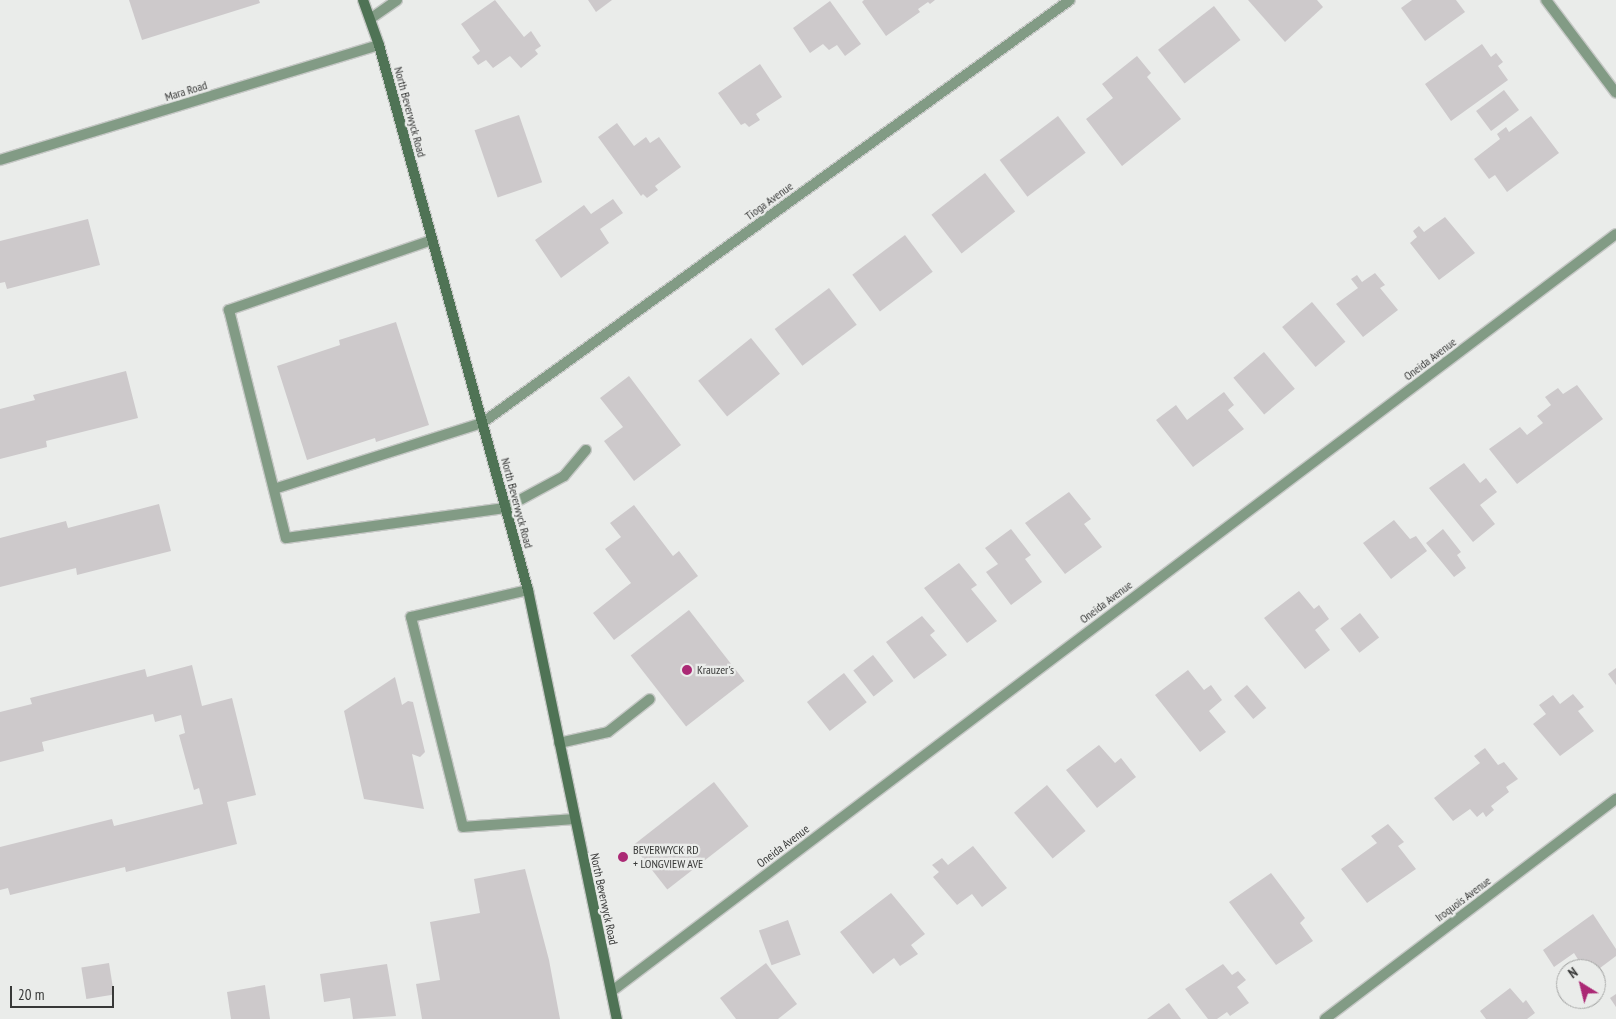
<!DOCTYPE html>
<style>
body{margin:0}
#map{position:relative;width:1616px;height:1019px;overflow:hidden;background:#eaecea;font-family:"PT Sans Narrow",sans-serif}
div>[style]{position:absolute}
.building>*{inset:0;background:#cdc9cb;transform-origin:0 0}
.roads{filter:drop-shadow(1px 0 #c6c8c6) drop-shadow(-1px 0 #c6c8c6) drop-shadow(0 1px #c6c8c6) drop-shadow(0 -1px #c6c8c6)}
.lane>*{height:10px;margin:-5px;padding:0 5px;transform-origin:5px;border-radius:5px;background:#829b85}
.street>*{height:10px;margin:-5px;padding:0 5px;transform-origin:5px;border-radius:5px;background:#829b85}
.secondary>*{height:10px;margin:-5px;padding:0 5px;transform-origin:5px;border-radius:5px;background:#4f7355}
.dots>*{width:14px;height:14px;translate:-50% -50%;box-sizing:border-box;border:2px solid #eaecea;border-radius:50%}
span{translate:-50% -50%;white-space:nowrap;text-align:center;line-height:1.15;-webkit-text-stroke:4.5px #eaecea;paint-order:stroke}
.street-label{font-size:12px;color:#383938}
.poi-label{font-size:12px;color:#383938}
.left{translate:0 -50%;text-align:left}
.north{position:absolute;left:1556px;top:959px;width:50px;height:50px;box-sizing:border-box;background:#eaecea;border:1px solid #a3a4a3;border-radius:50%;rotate:324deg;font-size:14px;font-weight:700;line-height:20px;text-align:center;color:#383938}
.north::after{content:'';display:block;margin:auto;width:18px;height:22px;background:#ab2975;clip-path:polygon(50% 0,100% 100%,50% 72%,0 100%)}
.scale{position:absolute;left:10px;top:986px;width:104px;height:22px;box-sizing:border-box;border:2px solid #383938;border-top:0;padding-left:6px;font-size:15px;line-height:18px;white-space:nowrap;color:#383938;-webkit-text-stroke:4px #eaecea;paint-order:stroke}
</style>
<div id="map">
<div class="building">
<i style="clip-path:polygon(129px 0,259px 0,260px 3px,142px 40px)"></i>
<i style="clip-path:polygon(495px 0,524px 37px,531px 31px,541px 46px,535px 50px,538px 54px,521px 68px,510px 56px,493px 68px,486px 60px,478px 65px,472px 57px,480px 51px,461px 24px)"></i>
<i style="clip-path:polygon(588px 0,612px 0,596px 12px)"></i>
<i style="clip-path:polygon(864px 0,935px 0,930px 4px,928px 2px,918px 9px,920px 12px,886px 36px,862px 2px)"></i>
<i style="clip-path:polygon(1248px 0,1317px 0,1323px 7px,1285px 42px)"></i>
<i style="clip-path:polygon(1412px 0,1456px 0,1465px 12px,1425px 41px,1401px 8px)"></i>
<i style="clip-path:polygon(830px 1px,861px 44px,845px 56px,837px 45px,829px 50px,823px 44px,810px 53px,793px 28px)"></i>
<i style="left:1214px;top:6px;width:43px;height:71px;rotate:52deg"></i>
<i style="clip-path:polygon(1482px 44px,1491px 57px,1496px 53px,1503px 62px,1498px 66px,1508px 80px,1451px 121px,1425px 84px)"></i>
<i style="clip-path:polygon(1137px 56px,1151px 73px,1147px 77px,1181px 119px,1122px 166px,1086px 119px,1113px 98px,1102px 84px)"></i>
<i style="clip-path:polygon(760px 64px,782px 97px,756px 114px,760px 120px,749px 127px,745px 123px,741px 125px,718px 93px)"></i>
<i style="left:1504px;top:90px;width:25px;height:35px;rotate:53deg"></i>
<i style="left:519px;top:115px;width:71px;height:47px;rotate:71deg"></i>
<i style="left:1058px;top:116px;width:46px;height:73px;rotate:53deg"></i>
<i style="clip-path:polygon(1531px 116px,1559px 153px,1507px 192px,1495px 175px,1489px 179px,1474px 159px,1500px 139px,1497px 134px,1506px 127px,1509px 132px)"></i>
<i style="clip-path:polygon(617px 123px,634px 146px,646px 137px,650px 143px,659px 137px,681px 167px,655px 186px,658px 190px,647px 198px,643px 194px,641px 196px,598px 137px)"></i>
<i style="left:985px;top:173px;width:49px;height:68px;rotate:52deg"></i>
<i style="clip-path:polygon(613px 199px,623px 213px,600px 229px,609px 243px,561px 278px,535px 240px,584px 205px,591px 214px)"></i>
<i style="clip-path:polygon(1445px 217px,1475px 253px,1439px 280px,1410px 243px,1417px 237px,1413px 231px,1419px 226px,1424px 232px)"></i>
<i style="clip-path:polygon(88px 219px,100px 265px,7px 289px,5px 282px,0 283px,0 241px)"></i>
<i style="left:905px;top:235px;width:46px;height:66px;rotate:53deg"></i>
<i style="clip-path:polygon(1375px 273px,1385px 285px,1380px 288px,1398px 310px,1363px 337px,1336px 304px,1358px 288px,1351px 279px,1357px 275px,1362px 282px)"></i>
<i style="left:829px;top:288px;width:46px;height:68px;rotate:53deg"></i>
<i style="left:1312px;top:302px;width:52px;height:39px;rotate:50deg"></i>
<i style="clip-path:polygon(396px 322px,429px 425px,376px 442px,375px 438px,307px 460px,277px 366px,340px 345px,339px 340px)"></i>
<i style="left:751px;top:338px;width:46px;height:68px;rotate:51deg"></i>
<i style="left:1264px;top:352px;width:48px;height:40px;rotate:50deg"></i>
<i style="clip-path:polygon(126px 371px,138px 418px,46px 441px,47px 447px,0 459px,0 409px,35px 400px,33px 395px)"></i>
<i style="clip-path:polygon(629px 376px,681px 445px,634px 481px,604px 441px,623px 427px,600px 398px)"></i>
<i style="clip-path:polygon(1577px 385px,1603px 419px,1517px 484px,1489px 449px,1520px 427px,1527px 435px,1543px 423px,1537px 416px,1551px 405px,1545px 397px,1558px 388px,1563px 394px)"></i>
<i style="clip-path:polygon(1224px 392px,1234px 405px,1228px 410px,1244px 429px,1193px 467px,1156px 420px,1176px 405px,1187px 420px)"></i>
<i style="clip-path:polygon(1464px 463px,1480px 483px,1486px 478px,1497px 492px,1480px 505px,1495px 524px,1473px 542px,1429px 488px)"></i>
<i style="clip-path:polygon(1069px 492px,1091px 519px,1084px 524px,1102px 547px,1065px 574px,1025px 523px)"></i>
<i style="clip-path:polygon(159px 504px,171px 551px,77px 575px,76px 568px,0 587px,0 538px,66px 521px,68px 528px)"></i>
<i style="clip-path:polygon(634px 505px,673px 556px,679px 551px,698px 576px,614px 640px,593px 613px,631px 583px,605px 549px,621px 537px,610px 523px)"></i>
<i style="clip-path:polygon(1394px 520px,1410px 539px,1416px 536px,1427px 551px,1391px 579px,1363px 543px)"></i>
<i style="clip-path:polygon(1011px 529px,1031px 555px,1025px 559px,1042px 582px,1011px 605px,986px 572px,998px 564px,985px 548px)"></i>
<i style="clip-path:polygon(1443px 529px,1461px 552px,1457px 555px,1466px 568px,1454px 577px,1426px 543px)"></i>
<i style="clip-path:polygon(959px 563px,977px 585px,971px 589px,997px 621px,967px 643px,924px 588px)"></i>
<i style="clip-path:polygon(1299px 591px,1314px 609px,1319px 605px,1329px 619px,1315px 630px,1330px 650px,1305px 669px,1264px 618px)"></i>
<i style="left:689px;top:610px;width:90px;height:74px;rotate:52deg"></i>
<i style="left:1360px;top:613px;width:31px;height:25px;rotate:52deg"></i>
<i style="clip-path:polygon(922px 616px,935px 631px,930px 635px,947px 655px,914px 679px,886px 642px)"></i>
<i style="left:873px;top:655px;width:33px;height:25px;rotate:52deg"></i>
<i style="clip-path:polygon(192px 665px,202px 706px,232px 698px,256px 795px,227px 802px,237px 844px,126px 872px,125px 867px,10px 895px,8px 888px,0 890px,0 847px,112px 819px,114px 826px,203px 804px,199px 788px,194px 790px,179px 735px,185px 733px,181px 715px,155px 722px,153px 714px,42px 742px,44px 751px,0 762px,0 712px,32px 704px,30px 698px,145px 669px,147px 677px)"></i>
<i style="clip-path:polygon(1616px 668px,1616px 685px,1608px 674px)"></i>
<i style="clip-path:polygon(1188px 670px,1204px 690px,1211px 685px,1222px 700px,1209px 711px,1226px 732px,1200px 752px,1155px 695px)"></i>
<i style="left:844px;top:673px;width:37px;height:47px;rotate:52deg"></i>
<i style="clip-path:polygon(395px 677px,402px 705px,408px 701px,413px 702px,425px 752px,420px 757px,412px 754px,424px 809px,364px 799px,344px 711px)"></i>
<i style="left:1247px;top:685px;width:30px;height:17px;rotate:50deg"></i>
<i style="clip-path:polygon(1573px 694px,1584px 707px,1578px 711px,1594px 731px,1560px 756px,1533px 724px,1546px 714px,1539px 705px,1553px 695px,1560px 704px)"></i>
<i style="clip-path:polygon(1099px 745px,1115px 763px,1121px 758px,1136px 777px,1097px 808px,1066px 770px)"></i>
<i style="clip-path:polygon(1485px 748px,1498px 765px,1504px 762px,1518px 779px,1506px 787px,1509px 792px,1491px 806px,1494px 810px,1486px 817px,1483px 812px,1477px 817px,1470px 809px,1453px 821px,1434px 798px,1480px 763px,1474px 756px)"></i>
<i style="left:714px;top:782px;width:56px;height:103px;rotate:52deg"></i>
<i style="left:1047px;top:785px;width:60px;height:43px;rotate:50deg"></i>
<i style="clip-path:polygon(1388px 824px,1404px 842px,1398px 846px,1416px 869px,1367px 903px,1341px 869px,1377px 843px,1371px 836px)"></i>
<i style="clip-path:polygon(973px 846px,1007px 888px,982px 907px,972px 894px,957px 905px,933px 877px,939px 872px,932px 865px,942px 858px,948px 865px)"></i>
<i style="clip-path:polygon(525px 869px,549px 960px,560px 1019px,422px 1019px,416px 984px,440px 980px,430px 922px,480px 913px,474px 879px)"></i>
<i style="clip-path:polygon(1271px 873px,1305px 918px,1300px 923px,1313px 941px,1276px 965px,1229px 902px)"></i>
<i style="clip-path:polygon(891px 893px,925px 934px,911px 945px,918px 954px,900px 966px,894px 958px,873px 974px,840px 932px)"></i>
<i style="clip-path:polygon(1593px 914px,1616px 949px,1616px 956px,1596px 971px,1596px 969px,1584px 969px,1574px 953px,1554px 967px,1543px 950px)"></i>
<i style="left:788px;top:920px;width:37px;height:31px;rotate:70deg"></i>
<i style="left:109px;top:963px;width:32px;height:28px;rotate:81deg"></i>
<i style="clip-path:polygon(766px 963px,797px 1004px,778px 1019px,736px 1019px,720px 998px)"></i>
<i style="clip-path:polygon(387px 964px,396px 1016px,353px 1019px,350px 998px,324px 1002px,320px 974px)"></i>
<i style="clip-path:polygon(1223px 964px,1232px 975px,1238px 971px,1246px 980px,1237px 987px,1249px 1003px,1230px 1016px,1227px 1012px,1217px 1019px,1208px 1019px,1185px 989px)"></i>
<i style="clip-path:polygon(265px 985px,270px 1019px,231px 1019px,227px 992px)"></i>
<i style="clip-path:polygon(1510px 988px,1523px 1003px,1526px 1000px,1535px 1013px,1527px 1019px,1486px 1019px,1480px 1011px)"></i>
<i style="clip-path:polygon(1616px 994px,1616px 1007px,1610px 998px)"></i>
<i style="clip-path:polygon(1169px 1003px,1181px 1019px,1147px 1019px)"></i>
</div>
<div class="roads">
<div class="lane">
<i style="left:0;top:160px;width:396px;rotate:-16.9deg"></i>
<i style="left:432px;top:240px;width:215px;rotate:161deg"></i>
<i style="left:229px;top:310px;width:235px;rotate:76deg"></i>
<i style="left:286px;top:538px;width:221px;rotate:-7.8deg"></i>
<i style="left:505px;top:508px;width:67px;rotate:-28.5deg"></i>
<i style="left:564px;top:476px;width:34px;rotate:-50deg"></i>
<i style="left:274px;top:489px;width:218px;rotate:-17.6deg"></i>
<i style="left:528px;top:590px;width:120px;rotate:167deg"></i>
<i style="left:411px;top:617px;width:216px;rotate:76.1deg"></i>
<i style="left:463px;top:827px;width:111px;rotate:-4.1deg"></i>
<i style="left:559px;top:743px;width:50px;rotate:-12.7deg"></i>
<i style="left:608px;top:732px;width:53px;rotate:-38.2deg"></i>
</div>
<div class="street">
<i style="left:1546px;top:0;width:116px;rotate:53deg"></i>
<i style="left:370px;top:19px;width:33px;rotate:-35deg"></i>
<i style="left:482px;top:423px;width:724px;rotate:-35.73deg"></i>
<i style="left:612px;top:991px;width:1257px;rotate:-37.02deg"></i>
<i style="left:1325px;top:1019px;width:365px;rotate:-37.1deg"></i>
</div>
<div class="secondary">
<i style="left:363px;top:0;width:48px;rotate:70.4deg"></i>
<i style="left:379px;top:45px;width:565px;rotate:74.71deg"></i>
<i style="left:528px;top:590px;width:438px;rotate:78.3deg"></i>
</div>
</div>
<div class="dots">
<i style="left:687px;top:670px;background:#ab2975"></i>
<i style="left:623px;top:857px;background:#ab2975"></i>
</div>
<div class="street-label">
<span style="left:186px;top:91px;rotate:-17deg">Mara Road</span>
<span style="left:410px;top:112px;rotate:75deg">North Beverwyck Road</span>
<span style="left:769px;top:201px;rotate:-36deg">Tioga Avenue</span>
<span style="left:1430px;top:359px;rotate:-37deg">Oneida Avenue</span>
<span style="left:517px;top:503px;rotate:75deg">North Beverwyck Road</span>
<span style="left:1106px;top:602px;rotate:-37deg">Oneida Avenue</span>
<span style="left:783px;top:846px;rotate:-37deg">Oneida Avenue</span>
<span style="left:604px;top:899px;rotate:78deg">North Beverwyck Road</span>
<span style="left:1463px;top:899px;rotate:-37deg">Iroquois Avenue</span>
</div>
<div class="poi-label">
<span class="left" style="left:697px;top:670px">Krauzer's</span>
<span class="left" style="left:633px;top:857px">BEVERWYCK RD<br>+ LONGVIEW AVE</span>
</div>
<div class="north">N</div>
<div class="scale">20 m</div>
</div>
